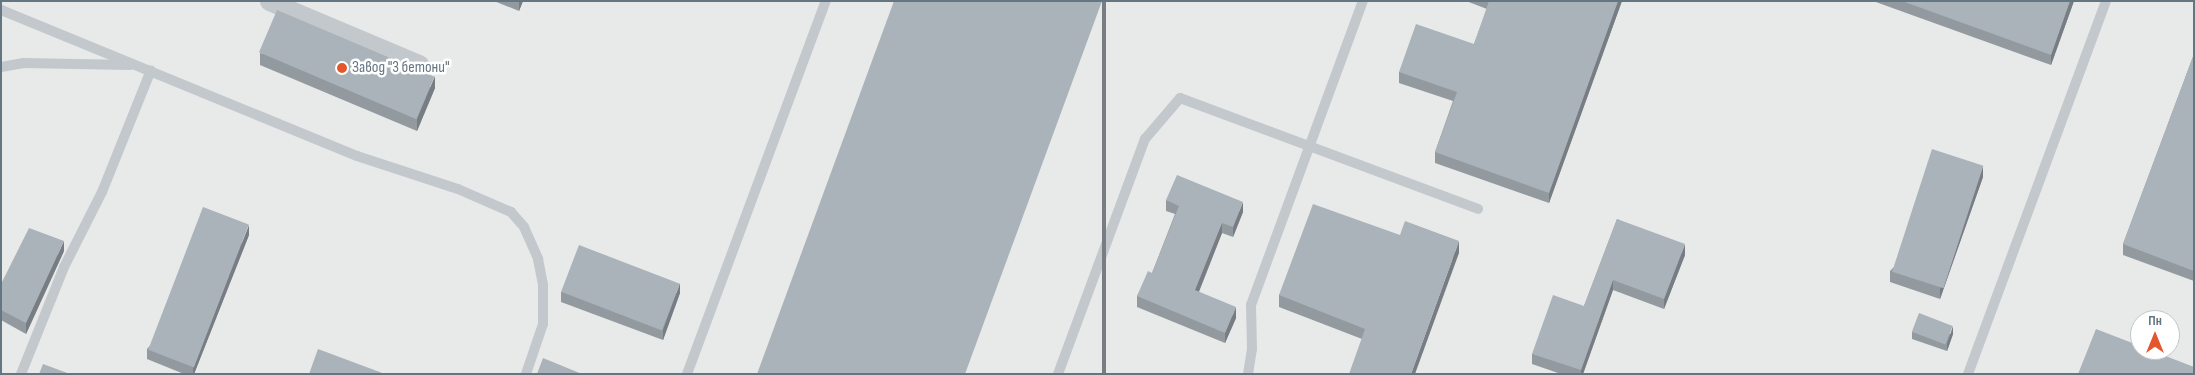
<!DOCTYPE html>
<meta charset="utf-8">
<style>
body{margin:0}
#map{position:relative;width:2195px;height:375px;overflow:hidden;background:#fafaf8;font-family:"Sofia Sans Condensed",sans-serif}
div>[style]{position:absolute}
.built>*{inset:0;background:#e8e9e9}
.lane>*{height:10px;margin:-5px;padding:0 5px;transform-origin:5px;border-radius:5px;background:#c3c8cc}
.street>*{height:19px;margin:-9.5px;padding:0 9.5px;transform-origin:9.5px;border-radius:9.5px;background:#c3c8cc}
.wall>*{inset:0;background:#929a9f}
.shaded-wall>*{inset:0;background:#777d82;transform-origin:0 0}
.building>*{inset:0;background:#aab3b9;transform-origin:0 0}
.dots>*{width:14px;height:14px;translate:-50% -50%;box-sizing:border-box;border:2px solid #fff;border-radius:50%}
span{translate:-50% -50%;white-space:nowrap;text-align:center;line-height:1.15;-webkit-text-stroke:5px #fff;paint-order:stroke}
.poi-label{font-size:16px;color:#657683}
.left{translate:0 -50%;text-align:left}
.frame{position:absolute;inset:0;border:2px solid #657683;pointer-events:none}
.north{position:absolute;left:2130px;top:310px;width:50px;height:50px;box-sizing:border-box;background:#fff;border:1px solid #c1c8cd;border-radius:50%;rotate:0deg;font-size:14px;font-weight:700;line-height:20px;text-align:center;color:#657683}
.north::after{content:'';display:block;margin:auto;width:18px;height:22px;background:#e4572e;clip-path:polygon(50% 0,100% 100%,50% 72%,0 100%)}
</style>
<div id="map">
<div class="built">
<i style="clip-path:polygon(evenodd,1px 1px,2194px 1px,2194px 374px,1px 374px,1px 1px,2140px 320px,2170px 320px,2170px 350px,2140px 350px,2140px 320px)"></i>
</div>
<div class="lane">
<i style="left:1px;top:10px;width:385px;rotate:22.3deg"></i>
<i style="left:357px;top:156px;width:106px;rotate:18.1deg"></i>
<i style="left:458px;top:189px;width:58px;rotate:23.5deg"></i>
<i style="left:511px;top:212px;width:20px;rotate:49deg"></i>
<i style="left:524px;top:227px;width:35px;rotate:66deg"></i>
<i style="left:538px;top:259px;width:26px;rotate:79deg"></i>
<i style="left:543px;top:285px;width:39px;rotate:90deg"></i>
<i style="left:543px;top:324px;width:53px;rotate:108.8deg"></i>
<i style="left:1px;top:67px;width:23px;rotate:-10deg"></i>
<i style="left:24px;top:63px;width:106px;rotate:1.1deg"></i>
<i style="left:21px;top:374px;width:115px;rotate:-68.1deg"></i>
<i style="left:64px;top:267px;width:84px;rotate:-63.1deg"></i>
<i style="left:102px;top:192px;width:131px;rotate:-68.1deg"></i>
<i style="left:687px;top:374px;width:398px;rotate:-69.6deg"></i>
<i style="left:1058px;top:374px;width:251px;rotate:-69.7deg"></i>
<i style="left:1145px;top:139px;width:54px;rotate:-49.5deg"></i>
<i style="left:1180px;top:98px;width:318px;rotate:20.4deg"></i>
<i style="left:1248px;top:374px;width:25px;rotate:-81deg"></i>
<i style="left:1252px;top:349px;width:44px;rotate:-91.3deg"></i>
<i style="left:1251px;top:305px;width:324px;rotate:-69.8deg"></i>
<i style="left:1968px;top:374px;width:398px;rotate:-69.7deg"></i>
</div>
<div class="street">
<i style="left:269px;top:1px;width:163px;rotate:22.8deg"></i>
</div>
<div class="wall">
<i style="clip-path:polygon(494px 1px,523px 1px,519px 11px)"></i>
<i style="clip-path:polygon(1466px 1px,1622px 1px,1549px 203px,1435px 163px,1435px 152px,1453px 101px,1399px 83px,1399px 72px,1474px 44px,1487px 9px)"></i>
<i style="clip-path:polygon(1873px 1px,2074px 1px,2051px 65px)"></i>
<i style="clip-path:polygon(260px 53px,435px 88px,417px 131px,260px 65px)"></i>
<i style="clip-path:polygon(2194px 54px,2194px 281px,2123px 255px,2123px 244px)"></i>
<i style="clip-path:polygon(1983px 177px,1940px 299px,1890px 282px,1890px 271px)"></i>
<i style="clip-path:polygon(1166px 200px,1243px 212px,1233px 237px,1222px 233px,1199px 292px,1236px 318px,1225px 343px,1137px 307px,1137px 296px,1152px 273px,1175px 214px,1166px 211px)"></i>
<i style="clip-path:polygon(1617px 219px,1685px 255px,1664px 309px,1613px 290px,1583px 374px,1561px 374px,1532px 364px,1532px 354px,1584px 306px)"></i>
<i style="clip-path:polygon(249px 235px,194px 374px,184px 374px,147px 359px,147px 349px)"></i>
<i style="clip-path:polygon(1400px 235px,1459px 253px,1362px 339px,1279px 307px,1279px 295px)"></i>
<i style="clip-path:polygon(64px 251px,26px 334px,1px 320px,1px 284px)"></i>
<i style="clip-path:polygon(561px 292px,680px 293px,663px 340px,561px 302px)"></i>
<i style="clip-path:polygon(1912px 332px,1953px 334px,1947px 351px,1912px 339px)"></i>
</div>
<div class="shaded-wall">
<i style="clip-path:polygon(519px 1px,523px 1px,519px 11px)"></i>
<i style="left:1102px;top:1px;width:4px;height:397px"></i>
<i style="clip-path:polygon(1618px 1px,1622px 1px,1549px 203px,1549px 193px)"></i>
<i style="clip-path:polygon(2070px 1px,2074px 1px,2051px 65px,2051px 55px)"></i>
<i style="clip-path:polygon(435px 76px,435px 88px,417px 131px,417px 119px)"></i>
<i style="clip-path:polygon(1983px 166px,1983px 177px,1940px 299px,1940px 289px)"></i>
<i style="clip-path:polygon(1243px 202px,1243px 212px,1233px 237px,1233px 227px)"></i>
<i style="clip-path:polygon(1222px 223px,1222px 233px,1195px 301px,1195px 290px)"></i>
<i style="clip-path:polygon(249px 225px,249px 235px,194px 374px,193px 374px,193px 367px)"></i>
<i style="clip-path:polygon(64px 241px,64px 251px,26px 334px,26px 323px)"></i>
<i style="clip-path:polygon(1459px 241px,1459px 253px,1415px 374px,1411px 374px)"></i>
<i style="clip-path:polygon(1685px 244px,1685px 255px,1664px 309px,1664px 299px)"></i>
<i style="clip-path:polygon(1613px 280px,1613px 290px,1583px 374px,1581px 374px,1581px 370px)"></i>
<i style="clip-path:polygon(680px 283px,680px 293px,663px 340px,663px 330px)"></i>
<i style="clip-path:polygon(1236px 307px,1236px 318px,1225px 343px,1225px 333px)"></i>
<i style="clip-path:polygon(1953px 326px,1953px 334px,1947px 351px,1947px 344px)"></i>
</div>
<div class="building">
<i style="clip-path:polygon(894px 1px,1102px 1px,965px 374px,757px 374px)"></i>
<i style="clip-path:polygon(1489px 1px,1618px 1px,1549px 193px,1435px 152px,1457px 92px,1399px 72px,1416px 24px,1474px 44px)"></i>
<i style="clip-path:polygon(1902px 1px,2070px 1px,2051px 55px)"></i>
<i style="left:277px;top:10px;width:171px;height:46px;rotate:23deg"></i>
<i style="clip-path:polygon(2194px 54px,2194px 271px,2123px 244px)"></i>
<i style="left:1932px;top:149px;width:54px;height:129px;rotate:18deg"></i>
<i style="clip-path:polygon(1177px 175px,1243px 202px,1233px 227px,1222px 223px,1195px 290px,1236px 307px,1225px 333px,1137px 296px,1148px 271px,1152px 273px,1179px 206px,1166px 200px)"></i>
<i style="clip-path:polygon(1313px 204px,1400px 235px,1405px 221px,1459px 241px,1411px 374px,1349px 374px,1365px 329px,1279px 295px)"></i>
<i style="left:203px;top:207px;width:49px;height:153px;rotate:21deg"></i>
<i style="clip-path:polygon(1617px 219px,1685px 244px,1664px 299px,1613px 280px,1581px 370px,1532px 354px,1553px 295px,1584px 306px)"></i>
<i style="clip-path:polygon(29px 228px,64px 241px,26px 323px,1px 310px,1px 284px)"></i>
<i style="left:579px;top:245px;width:108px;height:50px;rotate:21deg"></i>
<i style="left:1919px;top:313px;width:36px;height:20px;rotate:21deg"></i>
<i style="clip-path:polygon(2096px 329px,2140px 346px,2140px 350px,2150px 350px,2194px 367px,2194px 374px,2078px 374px)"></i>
<i style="clip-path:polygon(318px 349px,385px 374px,309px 374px)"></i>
<i style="clip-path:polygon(543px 358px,582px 374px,537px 374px)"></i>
<i style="clip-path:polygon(43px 364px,70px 374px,39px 374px)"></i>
</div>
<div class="dots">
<i style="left:342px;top:68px;background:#e4572e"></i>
</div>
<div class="poi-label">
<span class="left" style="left:352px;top:68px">Завод "3 бетони"</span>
</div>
<div class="frame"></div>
<div class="north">Пн</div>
</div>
